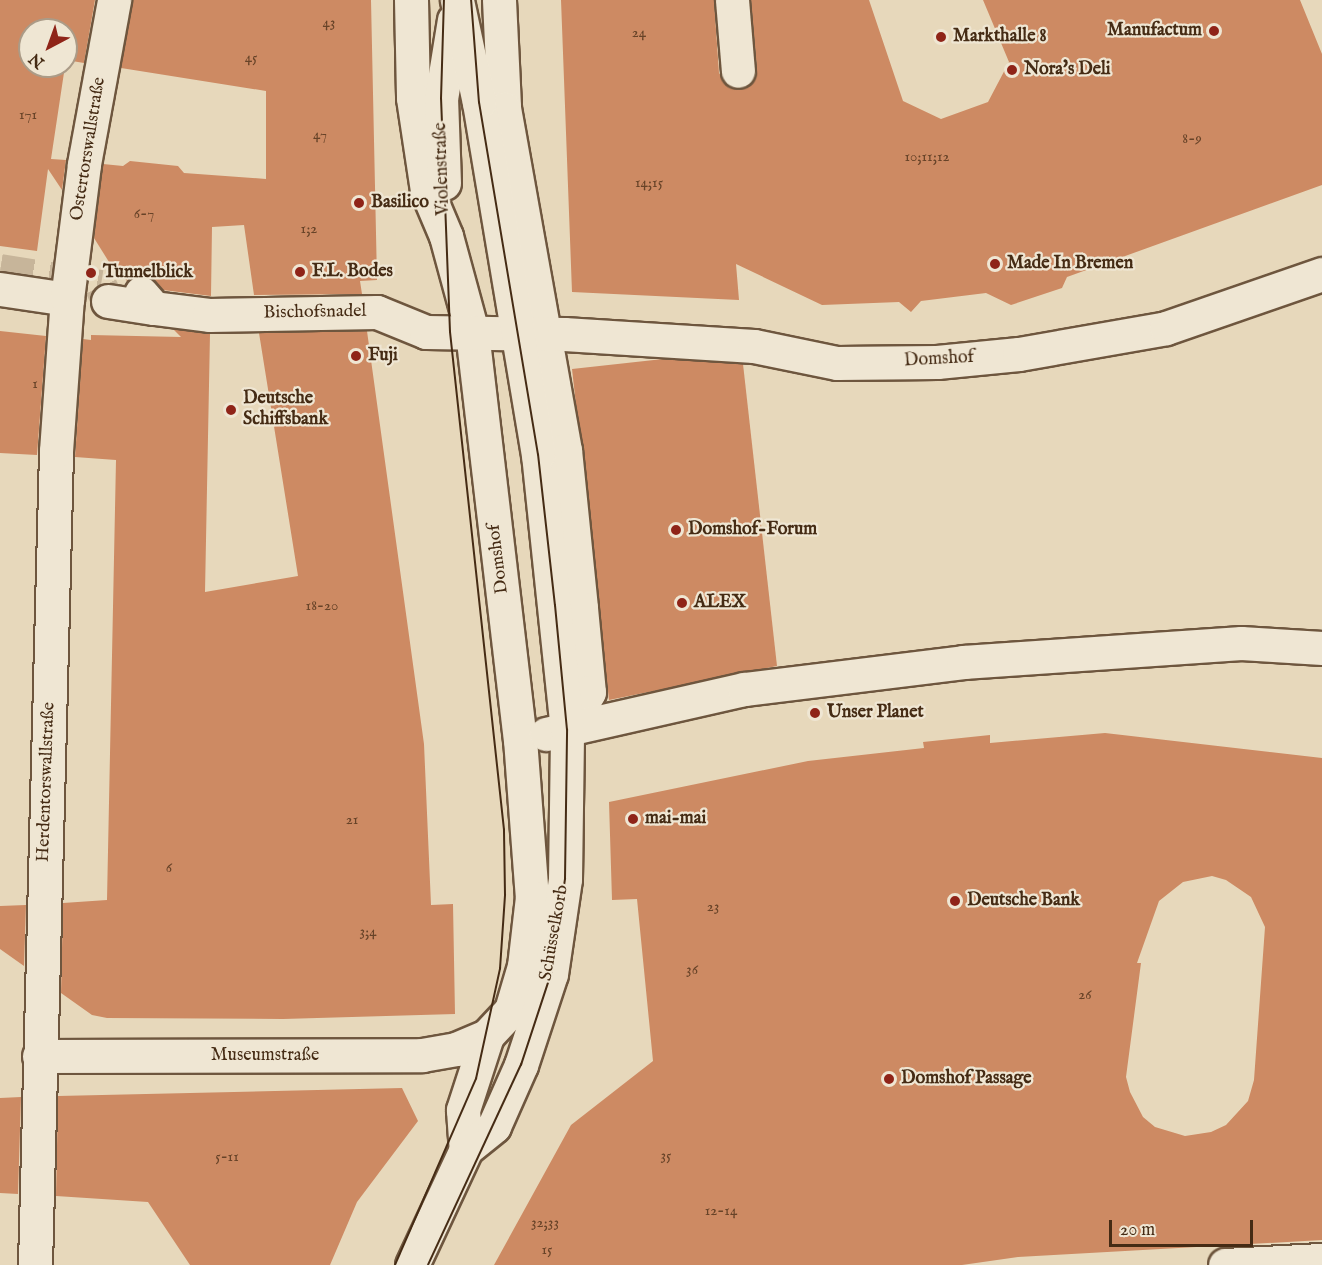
<!DOCTYPE html>
<meta charset="utf-8">
<style>
body{margin:0}
#map{position:relative;width:1322px;height:1265px;overflow:hidden;background:#e7d8bb;font-family:"IM FELL English",serif}
div>[style]{position:absolute}
.building>*{inset:0;background:#cd8a63}
.minor-tunnel>*{height:33px;margin-top:-16.5px;transform-origin:0;background:repeating-linear-gradient(90deg,#c7b59a 0 33px,transparent 0 49px)}
.roads{filter:drop-shadow(2px 0 #6e563e) drop-shadow(-2px 0 #6e563e) drop-shadow(0 2px #6e563e) drop-shadow(0 -2px #6e563e)}
.minor>*{height:33px;margin:-16.5px;padding:0 16.5px;transform-origin:16.5px;border-radius:16.5px;background:#efe6d3}
.tram>*{height:1.5px;margin:-0.75px;padding:0 0.75px;transform-origin:0.75px;border-radius:0.75px;background:#452b14}
.dots>*{width:16px;height:16px;translate:-50% -50%;box-sizing:border-box;border:3px solid #efe6d3;border-radius:50%}
span{translate:-50% -50%;white-space:nowrap;text-align:center;line-height:1.15;-webkit-text-stroke:4.5px #efe6d3;paint-order:stroke}
.number-label{font-size:15px;color:#674328}
.number-label span{-webkit-text-stroke-width:0}
.poi-label{font-size:18px;color:#452b14;font-weight:700}
.right{translate:-100% -50%;text-align:right}
.left{translate:0 -50%;text-align:left}
.street-label{font-size:18px;color:#452b14}
.north{position:absolute;left:18px;top:18px;width:60px;height:60px;box-sizing:border-box;background:#efe6d3;border:2px solid #ab9b87;border-radius:50%;rotate:221deg;font-size:16px;font-weight:700;line-height:24px;text-align:center;color:#452b14}
.north::after{content:'';display:block;margin:auto;width:21px;height:27px;background:#8f2418;clip-path:polygon(50% 0,100% 100%,50% 72%,0 100%)}
.scale{position:absolute;left:1109px;top:1220px;width:144px;height:27px;box-sizing:border-box;border:3px solid #452b14;border-top:0;padding-left:8px;font-size:18px;line-height:21px;white-space:nowrap;color:#452b14;-webkit-text-stroke:4px #efe6d3;paint-order:stroke}
</style>
<div id="map">
<div class="building">
<i style="clip-path:polygon(0 0,95px 0,84px 63px,66px 60px,66px 30px,30px 30px,30px 66px,65px 66px,51px 159px,66px 160px,62px 190px,48px 169px,37px 251px,0 246px)"></i>
<i style="clip-path:polygon(132px 0,371px 0,377px 280px,360px 281px,362px 294px,254px 295px,244px 225px,212px 227px,211px 296px,163px 290px,147px 275px,137px 275px,127px 281px,109px 262px,94px 238px,103px 164px,123px 166px,130px 161px,178px 166px,184px 173px,266px 179px,266px 91px,121px 68px)"></i>
<i style="clip-path:polygon(561px 0,714px 0,719px 73px,730px 88px,739px 90px,749px 86px,757px 70px,751px 0,869px 0,903px 101px,941px 119px,988px 102px,1009px 62px,983px 0,1300px 0,1322px 54px,1322px 185px,1067px 277px,1062px 288px,1011px 305px,986px 293px,921px 301px,911px 312px,899px 302px,822px 305px,736px 264px,739px 300px,572px 292px)"></i>
<i style="clip-path:polygon(173px 329px,210px 334px,205px 592px,298px 576px,259px 333px,367px 331px,424px 744px,431px 905px,453px 904px,455px 1014px,283px 1019px,107px 1018px,92px 1015px,61px 993px,63px 903px,107px 900px,116px 460px,75px 457px,83px 339px,91px 340px,91px 335px,181px 337px)"></i>
<i style="clip-path:polygon(0 331px,46px 336px,37px 455px,0 453px)"></i>
<i style="clip-path:polygon(663px 359px,743px 364px,777px 666px,609px 700px,572px 369px)"></i>
<i style="clip-path:polygon(evenodd,1105px 733px,1322px 758px,1322px 1240px,1018px 1257px,962px 1265px,494px 1265px,571px 1125px,653px 1061px,637px 899px,612px 900px,609px 802px,808px 761px,924px 748px,923px 742px,990px 735px,990px 743px,1105px 733px,1212px 876px,1226px 880px,1251px 897px,1265px 927px,1254px 1080px,1248px 1101px,1226px 1125px,1211px 1132px,1185px 1136px,1155px 1127px,1143px 1117px,1130px 1092px,1126px 1077px,1141px 963px,1137px 963px,1159px 901px,1183px 882px,1212px 876px)"></i>
<i style="clip-path:polygon(26px 905px,24px 966px,0 949px,0 906px)"></i>
<i style="clip-path:polygon(402px 1088px,418px 1121px,357px 1202px,330px 1265px,190px 1265px,148px 1202px,56px 1196px,58px 1096px)"></i>
<i style="clip-path:polygon(21px 1097px,18px 1194px,0 1193px,0 1098px)"></i>
</div>
<div class="minor-tunnel">
<i style="left:0;top:270px;width:102px;rotate:9deg"></i>
<i style="left:101px;top:286px;width:17px;rotate:65deg"></i>
</div>
<div class="roads">
<div class="minor">
<i style="left:411px;top:0;width:98px;rotate:88.8deg"></i>
<i style="left:413px;top:98px;width:94px;rotate:81.4deg"></i>
<i style="left:427px;top:191px;width:49px;rotate:67.1deg"></i>
<i style="left:446px;top:236px;width:99px;rotate:74.8deg"></i>
<i style="left:472px;top:332px;width:410px;rotate:83.3deg"></i>
<i style="left:520px;top:739px;width:158px;rotate:85.7deg"></i>
<i style="left:532px;top:897px;width:69px;rotate:96.6deg"></i>
<i style="left:524px;top:966px;width:46px;rotate:106.5deg"></i>
<i style="left:511px;top:1010px;width:35px;rotate:133deg"></i>
<i style="left:487px;top:1036px;width:78px;rotate:108deg"></i>
<i style="left:463px;top:1110px;width:39px;rotate:86deg"></i>
<i style="left:499px;top:0;width:108px;rotate:87.3deg"></i>
<i style="left:504px;top:108px;width:347px;rotate:79.9deg"></i>
<i style="left:565px;top:450px;width:159px;rotate:84.2deg"></i>
<i style="left:581px;top:608px;width:84px;rotate:84.6deg"></i>
<i style="left:589px;top:692px;width:44px;rotate:120.1deg"></i>
<i style="left:732px;top:0;width:71px;rotate:85.2deg"></i>
<i style="left:444px;top:183px;width:84px;rotate:-92deg"></i>
<i style="left:441px;top:99px;width:80px;rotate:-80.7deg"></i>
<i style="left:0;top:289px;width:68px;rotate:8.5deg"></i>
<i style="left:141px;top:293px;width:20px;rotate:49deg"></i>
<i style="left:154px;top:308px;width:55px;rotate:7.3deg"></i>
<i style="left:209px;top:315px;width:168px;rotate:-1deg"></i>
<i style="left:377px;top:312px;width:53px;rotate:22.2deg"></i>
<i style="left:426px;top:332px;width:138px;rotate:0.8deg"></i>
<i style="left:564px;top:334px;width:190px;rotate:3.6deg"></i>
<i style="left:754px;top:346px;width:85px;rotate:11.6deg"></i>
<i style="left:837px;top:363px;width:100px;rotate:-0.6deg"></i>
<i style="left:937px;top:362px;width:82px;rotate:-5.6deg"></i>
<i style="left:1019px;top:354px;width:149px;rotate:-10deg"></i>
<i style="left:1166px;top:328px;width:165px;rotate:-19.1deg"></i>
<i style="left:108px;top:301px;width:47px;rotate:8.7deg"></i>
<i style="left:546px;top:734px;width:203px;rotate:-12.8deg"></i>
<i style="left:744px;top:689px;width:221px;rotate:-7deg"></i>
<i style="left:963px;top:662px;width:279px;rotate:-3.9deg"></i>
<i style="left:1241px;top:643px;width:81px;rotate:3.5deg"></i>
<i style="left:39px;top:1056px;width:383px;rotate:-0.1deg"></i>
<i style="left:422px;top:1055px;width:35px;rotate:-10deg"></i>
<i style="left:456px;top:1049px;width:34px;rotate:-23deg"></i>
<i style="left:35px;top:1265px;width:814px;rotate:-88.52deg"></i>
<i style="left:56px;top:451px;width:152px;rotate:-85.9deg"></i>
<i style="left:67px;top:299px;width:136px;rotate:-82.8deg"></i>
<i style="left:84px;top:164px;width:167px;rotate:-79.6deg"></i>
<i style="left:412px;top:1265px;width:128px;rotate:-65deg"></i>
<i style="left:466px;top:1149px;width:36px;rotate:-39deg"></i>
<i style="left:494px;top:1126px;width:67px;rotate:-66.1deg"></i>
<i style="left:521px;top:1065px;width:96px;rotate:-71.8deg"></i>
<i style="left:551px;top:974px;width:96px;rotate:-81.6deg"></i>
<i style="left:565px;top:879px;width:149px;rotate:-89.2deg"></i>
<i style="left:567px;top:730px;width:277px;rotate:-96deg"></i>
<i style="left:538px;top:455px;width:357px;rotate:-99.5deg"></i>
<i style="left:479px;top:103px;width:105px;rotate:-102.1deg"></i>
<i style="left:1225px;top:1265px;width:97px;rotate:-3deg"></i>
</div>
</div>
<div class="tram">
<i style="left:395px;top:1265px;width:203px;rotate:-66.5deg"></i>
<i style="left:476px;top:1079px;width:113px;rotate:-77.7deg"></i>
<i style="left:500px;top:969px;width:74px;rotate:-86.1deg"></i>
<i style="left:505px;top:895px;width:65px;rotate:-90.9deg"></i>
<i style="left:504px;top:830px;width:501px;rotate:-96.19deg"></i>
<i style="left:450px;top:332px;width:233px;rotate:-92.2deg"></i>
<i style="left:441px;top:99px;width:99px;rotate:-88.3deg"></i>
<i style="left:428px;top:1265px;width:221px;rotate:-65.1deg"></i>
<i style="left:521px;top:1065px;width:96px;rotate:-71.8deg"></i>
<i style="left:551px;top:974px;width:96px;rotate:-81.6deg"></i>
<i style="left:565px;top:879px;width:149px;rotate:-89.2deg"></i>
<i style="left:567px;top:730px;width:125px;rotate:-95.5deg"></i>
<i style="left:555px;top:606px;width:152px;rotate:-96.4deg"></i>
<i style="left:538px;top:455px;width:357px;rotate:-99.5deg"></i>
<i style="left:479px;top:103px;width:103px;rotate:-94.4deg"></i>
</div>
<div class="dots">
<i style="left:1214px;top:31px;background:#8f2418"></i>
<i style="left:941px;top:37px;background:#8f2418"></i>
<i style="left:1012px;top:70px;background:#8f2418"></i>
<i style="left:359px;top:203px;background:#8f2418"></i>
<i style="left:995px;top:264px;background:#8f2418"></i>
<i style="left:300px;top:272px;background:#8f2418"></i>
<i style="left:91px;top:273px;background:#8f2418"></i>
<i style="left:356px;top:356px;background:#8f2418"></i>
<i style="left:231px;top:410px;background:#8f2418"></i>
<i style="left:676px;top:530px;background:#8f2418"></i>
<i style="left:682px;top:603px;background:#8f2418"></i>
<i style="left:815px;top:713px;background:#8f2418"></i>
<i style="left:633px;top:819px;background:#8f2418"></i>
<i style="left:955px;top:901px;background:#8f2418"></i>
<i style="left:889px;top:1079px;background:#8f2418"></i>
</div>
<div class="number-label">
<span style="left:329px;top:23px">43</span>
<span style="left:639px;top:33px">24</span>
<span style="left:251px;top:58px">45</span>
<span style="left:28px;top:115px">171</span>
<span style="left:320px;top:135px">47</span>
<span style="left:1192px;top:139px">8-9</span>
<span style="left:927px;top:157px">10;11;12</span>
<span style="left:649px;top:183px">14;15</span>
<span style="left:144px;top:214px">6-7</span>
<span style="left:309px;top:229px">1;2</span>
<span style="left:35px;top:384px">1</span>
<span style="left:322px;top:606px">18-20</span>
<span style="left:352px;top:820px">21</span>
<span style="left:169px;top:868px">6</span>
<span style="left:713px;top:907px">23</span>
<span style="left:368px;top:932px">3;4</span>
<span style="left:692px;top:970px">36</span>
<span style="left:1085px;top:995px">26</span>
<span style="left:666px;top:1156px">35</span>
<span style="left:227px;top:1157px">5-11</span>
<span style="left:721px;top:1211px">12-14</span>
<span style="left:545px;top:1223px">32;33</span>
<span style="left:547px;top:1250px">15</span>
</div>
<div class="poi-label">
<span class="right" style="left:1202px;top:31px">Manufactum</span>
<span class="left" style="left:953px;top:37px">Markthalle 8</span>
<span class="left" style="left:1024px;top:70px">Nora's Deli</span>
<span class="left" style="left:371px;top:203px">Basilico</span>
<span class="left" style="left:1007px;top:264px">Made In Bremen</span>
<span class="left" style="left:312px;top:272px">F.L. Bodes</span>
<span class="left" style="left:103px;top:273px">Tunnelblick</span>
<span class="left" style="left:368px;top:356px">Fuji</span>
<span class="left" style="left:243px;top:410px">Deutsche<br>Schiffsbank</span>
<span class="left" style="left:688px;top:530px">Domshof-Forum</span>
<span class="left" style="left:694px;top:603px">ALEX</span>
<span class="left" style="left:827px;top:713px">Unser Planet</span>
<span class="left" style="left:645px;top:819px">mai-mai</span>
<span class="left" style="left:967px;top:901px">Deutsche Bank</span>
<span class="left" style="left:901px;top:1079px">Domshof Passage</span>
</div>
<div class="street-label">
<span style="left:89px;top:149px;rotate:-81deg">Ostertorswallstraße</span>
<span style="left:443px;top:169px;rotate:-92deg">Violenstraße</span>
<span style="left:315px;top:313px;rotate:-1deg">Bischofsnadel</span>
<span style="left:939px;top:360px;rotate:-3deg">Domshof</span>
<span style="left:499px;top:559px;rotate:-97deg">Domshof</span>
<span style="left:47px;top:782px;rotate:-88deg">Herdentorswallstraße</span>
<span style="left:555px;top:933px;rotate:-80deg">Schüsselkorb</span>
<span style="left:265px;top:1056px">Museumstraße</span>
</div>
<div class="north">N</div>
<div class="scale">20 m</div>
</div>
